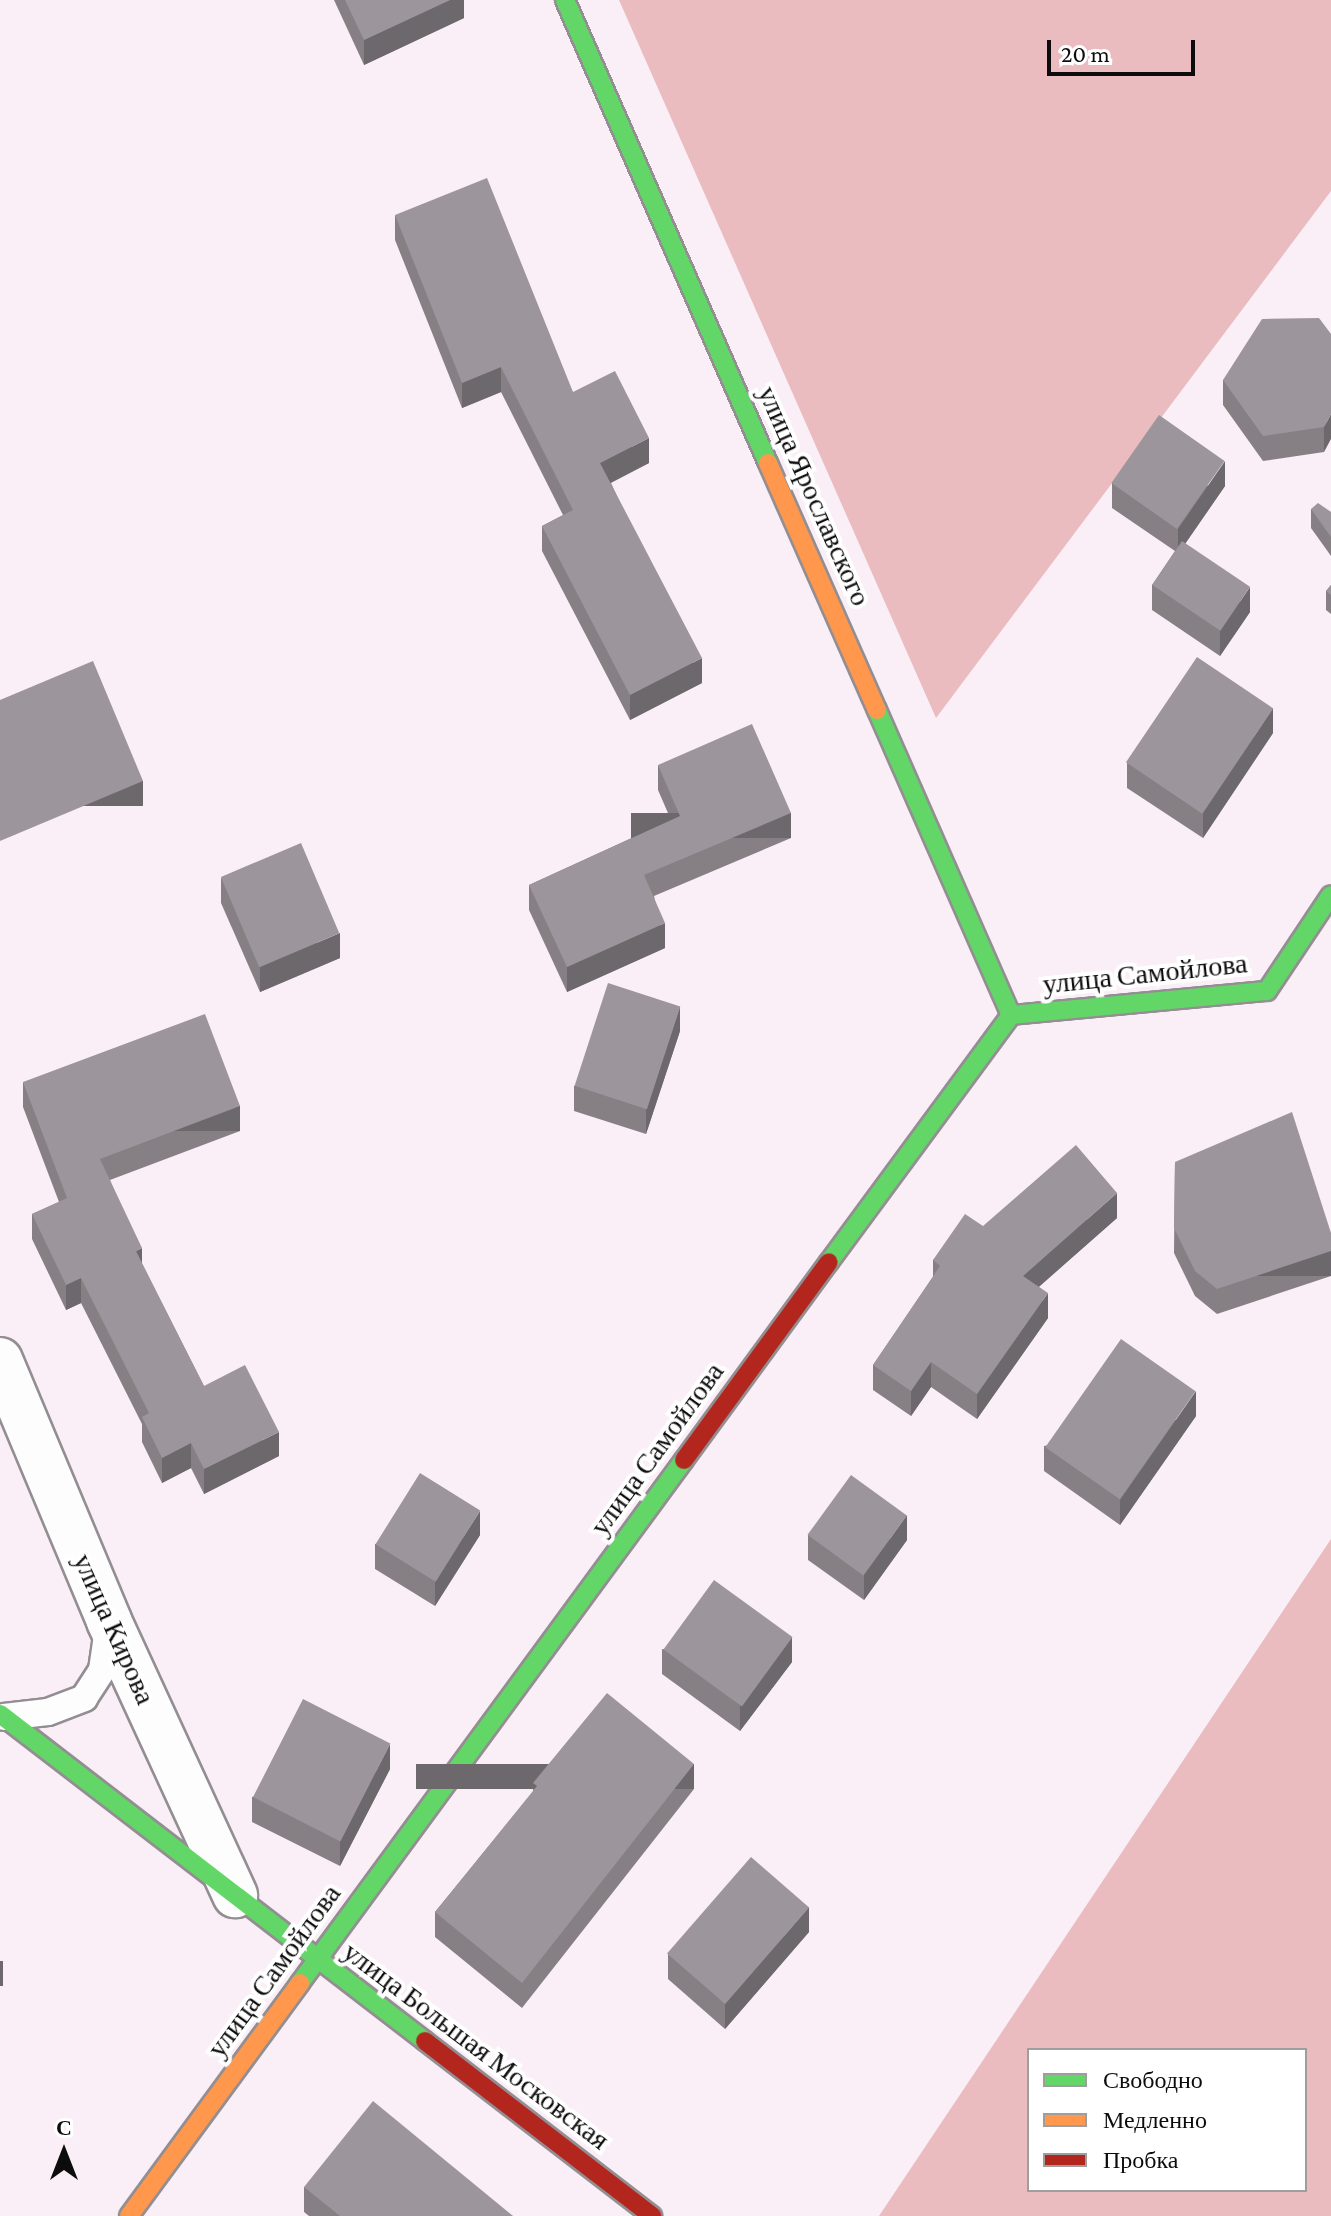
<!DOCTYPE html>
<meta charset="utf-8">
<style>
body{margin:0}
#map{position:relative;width:1331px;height:2216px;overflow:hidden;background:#faeff7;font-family:"Crimson Pro",serif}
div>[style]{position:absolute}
.forest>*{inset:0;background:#eabbbf}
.roads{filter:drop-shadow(2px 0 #938e92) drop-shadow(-2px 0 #938e92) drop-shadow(0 2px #938e92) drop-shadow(0 -2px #938e92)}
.lane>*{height:26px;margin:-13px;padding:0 13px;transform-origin:13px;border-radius:13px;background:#fefdfe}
.street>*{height:44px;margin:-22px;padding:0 22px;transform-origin:22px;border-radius:22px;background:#fefdfe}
.fast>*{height:18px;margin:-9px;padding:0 9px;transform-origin:9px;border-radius:9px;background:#63d668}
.slow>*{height:18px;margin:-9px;padding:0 9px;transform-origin:9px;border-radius:9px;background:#ff974d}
.jam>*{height:18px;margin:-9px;padding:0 9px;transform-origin:9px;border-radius:9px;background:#b3261e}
.wall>*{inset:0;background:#868085}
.shaded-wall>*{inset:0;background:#6d686c;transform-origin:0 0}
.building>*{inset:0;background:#9c959b;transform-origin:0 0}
span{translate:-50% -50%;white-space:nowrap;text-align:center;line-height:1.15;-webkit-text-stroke:8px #fff;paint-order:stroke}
.street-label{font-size:28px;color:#0c0c0c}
.legend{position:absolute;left:1027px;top:2048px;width:280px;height:144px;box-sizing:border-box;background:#fff;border:2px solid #9e9e9e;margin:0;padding:10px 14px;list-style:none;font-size:24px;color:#0c0c0c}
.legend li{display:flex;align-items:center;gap:16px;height:40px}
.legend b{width:40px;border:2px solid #9e9e9e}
.north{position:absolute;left:24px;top:2112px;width:80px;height:80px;-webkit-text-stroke:6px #fff;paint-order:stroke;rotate:0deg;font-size:22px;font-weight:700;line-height:32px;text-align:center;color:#0c0c0c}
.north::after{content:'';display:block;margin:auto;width:28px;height:36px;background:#0c0c0c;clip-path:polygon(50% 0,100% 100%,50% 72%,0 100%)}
.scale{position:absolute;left:1047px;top:40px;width:148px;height:36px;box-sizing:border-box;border:4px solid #0c0c0c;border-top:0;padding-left:10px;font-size:24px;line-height:28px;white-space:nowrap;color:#0c0c0c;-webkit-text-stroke:6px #fff;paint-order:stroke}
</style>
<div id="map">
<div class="forest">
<i style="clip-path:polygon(619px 0,1331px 0,1331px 191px,936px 718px)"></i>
<i style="clip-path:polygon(evenodd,1331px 1539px,1331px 2216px,879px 2216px,1331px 1539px,1305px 2050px,1305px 2190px,1029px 2190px,1029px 2050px,1305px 2050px)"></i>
</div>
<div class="roads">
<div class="lane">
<i style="left:4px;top:1717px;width:44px;rotate:-6.5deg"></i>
<i style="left:48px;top:1712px;width:39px;rotate:-21deg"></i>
<i style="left:84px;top:1698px;width:33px;rotate:-57deg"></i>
<i style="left:102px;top:1670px;width:41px;rotate:-81.7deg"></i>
</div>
<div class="street">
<i style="left:0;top:1360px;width:283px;rotate:67.3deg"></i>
<i style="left:109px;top:1621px;width:302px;rotate:65.3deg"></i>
</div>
<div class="fast">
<i style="left:565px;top:0;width:506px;rotate:66.33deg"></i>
<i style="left:877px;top:710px;width:333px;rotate:66.3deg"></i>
<i style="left:829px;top:1262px;width:307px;rotate:-53.6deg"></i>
<i style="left:1011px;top:1015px;width:257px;rotate:-5.4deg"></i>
<i style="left:1267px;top:991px;width:115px;rotate:-56.3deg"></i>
<i style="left:0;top:1714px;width:536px;rotate:37.58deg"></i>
<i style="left:300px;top:1983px;width:649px;rotate:-53.71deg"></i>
</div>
<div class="slow">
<i style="left:768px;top:463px;width:270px;rotate:66.2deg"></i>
<i style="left:129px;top:2216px;width:289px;rotate:-53.7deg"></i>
</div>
<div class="jam">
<i style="left:684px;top:1460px;width:245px;rotate:-53.8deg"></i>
<i style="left:425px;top:2041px;width:287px;rotate:37.6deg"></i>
</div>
</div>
<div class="wall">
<i style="clip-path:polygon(334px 0,464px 0,464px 18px,364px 65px)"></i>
<i style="clip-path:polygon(395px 215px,573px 392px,649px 463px,611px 483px,702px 683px,630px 720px,542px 551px,542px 526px,563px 515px,501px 392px,462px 408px,395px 240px)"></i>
<i style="clip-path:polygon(1331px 334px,1324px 452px,1263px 461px,1223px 405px,1223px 380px)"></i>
<i style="clip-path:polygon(1112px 483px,1225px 486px,1185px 544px,1250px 612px,1220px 656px,1152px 610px,1152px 585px,1175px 551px,1112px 508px)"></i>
<i style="clip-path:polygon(1311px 509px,1331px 512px,1331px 556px,1311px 528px)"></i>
<i style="clip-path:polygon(1331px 585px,1331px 614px,1326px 610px,1326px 591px)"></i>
<i style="clip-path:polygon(1273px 733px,1203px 838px,1127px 788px,1127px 763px)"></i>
<i style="clip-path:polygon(658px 765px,791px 838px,654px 896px,665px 948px,567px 992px,529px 910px,529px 885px,671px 820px,658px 790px)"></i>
<i style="clip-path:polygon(221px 878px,340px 958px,260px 992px,221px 903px)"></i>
<i style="clip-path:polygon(680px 1031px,646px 1134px,574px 1111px,574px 1086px)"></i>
<i style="clip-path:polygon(23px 1082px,240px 1131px,110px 1180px,142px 1264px,204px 1386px,279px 1456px,204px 1494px,191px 1468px,162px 1483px,142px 1442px,142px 1424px,81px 1303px,66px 1310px,32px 1239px,32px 1214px,59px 1202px,23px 1107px)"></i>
<i style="clip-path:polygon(1175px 1162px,1331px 1233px,1331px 1276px,1217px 1314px,1195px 1296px,1174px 1253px)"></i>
<i style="clip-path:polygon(1117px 1218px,1038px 1287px,1048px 1318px,977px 1419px,931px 1387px,911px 1416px,873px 1390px,873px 1365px,933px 1277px,933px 1260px,983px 1226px)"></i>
<i style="clip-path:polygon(1196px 1416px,1120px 1525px,1044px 1471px,1044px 1446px)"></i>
<i style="clip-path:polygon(480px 1535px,435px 1606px,375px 1569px,375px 1544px)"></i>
<i style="clip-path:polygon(808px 1535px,907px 1540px,864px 1600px,808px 1560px)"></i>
<i style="clip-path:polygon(662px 1649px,792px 1662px,740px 1731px,662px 1674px)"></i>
<i style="clip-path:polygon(390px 1769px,340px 1866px,252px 1822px,252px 1797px)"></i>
<i style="clip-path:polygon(533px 1783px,694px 1789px,522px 2008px,435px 1937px,435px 1912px,533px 1792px)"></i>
<i style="clip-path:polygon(809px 1932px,725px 2029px,668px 1979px,668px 1954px)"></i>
<i style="clip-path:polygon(304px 2187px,513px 2216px,309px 2216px,304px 2212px)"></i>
</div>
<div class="shaded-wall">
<i style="clip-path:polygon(450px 0,464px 0,464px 18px,364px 65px,364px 40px)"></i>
<i style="clip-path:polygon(501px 367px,501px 392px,462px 408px,462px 383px)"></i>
<i style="clip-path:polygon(1331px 414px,1331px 439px,1324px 452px,1324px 427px)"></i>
<i style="clip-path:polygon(649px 438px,649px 463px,600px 488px,600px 463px)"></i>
<i style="clip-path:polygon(1225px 461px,1225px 486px,1178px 554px,1178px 529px)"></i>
<i style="clip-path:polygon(1250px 587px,1250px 612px,1220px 656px,1220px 631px)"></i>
<i style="clip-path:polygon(702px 658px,702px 683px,630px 720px,630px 695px)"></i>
<i style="clip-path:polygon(1273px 708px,1273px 733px,1203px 838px,1203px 813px)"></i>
<i style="left:143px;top:781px;width:25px;height:155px;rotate:90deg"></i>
<i style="left:791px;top:813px;width:25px;height:160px;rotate:90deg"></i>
<i style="clip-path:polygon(665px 923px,665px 948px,567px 992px,567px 967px)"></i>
<i style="clip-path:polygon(340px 933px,340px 958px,260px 992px,260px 967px)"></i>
<i style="clip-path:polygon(680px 1006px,680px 1031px,646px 1134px,646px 1109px)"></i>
<i style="left:240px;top:1106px;width:25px;height:150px;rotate:90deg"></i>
<i style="clip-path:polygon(1117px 1193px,1117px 1218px,1023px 1301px,1023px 1276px)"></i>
<i style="clip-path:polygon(142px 1248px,142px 1273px,136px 1251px)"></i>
<i style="left:1331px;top:1251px;width:25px;height:120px;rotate:90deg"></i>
<i style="clip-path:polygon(81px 1278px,81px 1303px,66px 1310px,66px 1285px)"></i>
<i style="clip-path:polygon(1048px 1293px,1048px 1318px,977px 1419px,977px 1394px)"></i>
<i style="clip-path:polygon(931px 1362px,931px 1387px,911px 1416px,911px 1391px)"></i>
<i style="clip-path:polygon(1196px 1391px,1196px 1416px,1120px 1525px,1120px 1500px)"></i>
<i style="clip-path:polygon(279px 1432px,279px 1456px,204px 1494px,204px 1469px)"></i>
<i style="clip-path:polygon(191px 1443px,191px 1468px,162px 1483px,162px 1458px)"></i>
<i style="clip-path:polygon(480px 1511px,480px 1535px,435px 1606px,435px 1581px)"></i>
<i style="clip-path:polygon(907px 1515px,907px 1540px,864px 1600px,864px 1575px)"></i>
<i style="clip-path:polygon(792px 1637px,792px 1662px,740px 1731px,740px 1706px)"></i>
<i style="clip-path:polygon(390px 1744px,390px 1769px,340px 1866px,340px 1841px)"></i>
<i style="left:694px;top:1764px;width:25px;height:278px;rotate:90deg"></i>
<i style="clip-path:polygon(809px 1907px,809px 1932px,725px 2029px,725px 2004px)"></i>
<i style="left:0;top:1961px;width:3px;height:25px"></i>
</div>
<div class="building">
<i style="clip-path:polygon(345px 0,450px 0,364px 40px)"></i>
<i style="clip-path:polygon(487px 178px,573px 392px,615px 371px,649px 438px,600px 463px,702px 658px,630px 695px,542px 526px,573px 510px,501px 367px,462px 383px,395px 215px)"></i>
<i style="clip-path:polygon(1319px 318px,1331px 334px,1331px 414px,1324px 427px,1263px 436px,1223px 380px,1262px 319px)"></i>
<i style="left:1159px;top:415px;width:80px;height:83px;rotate:35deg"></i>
<i style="clip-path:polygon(1318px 503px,1331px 512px,1331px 537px,1311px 509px)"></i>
<i style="left:1182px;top:541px;width:82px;height:53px;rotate:34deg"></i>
<i style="clip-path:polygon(1331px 585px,1331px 595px,1326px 591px)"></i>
<i style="left:1197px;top:657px;width:92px;height:127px;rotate:34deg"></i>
<i style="clip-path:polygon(93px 661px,143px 781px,0 841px,0 700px)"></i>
<i style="clip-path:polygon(752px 724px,791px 813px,644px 875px,665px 923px,567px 967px,529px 885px,680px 816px,658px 765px)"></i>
<i style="left:301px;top:843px;width:98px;height:87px;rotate:67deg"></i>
<i style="left:608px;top:983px;width:76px;height:108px;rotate:18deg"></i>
<i style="clip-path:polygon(205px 1014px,240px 1106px,100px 1159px,142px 1248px,136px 1251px,204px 1386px,245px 1365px,279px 1432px,204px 1469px,191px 1443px,162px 1458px,142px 1417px,149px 1413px,81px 1278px,66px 1285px,32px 1214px,67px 1198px,23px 1082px)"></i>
<i style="clip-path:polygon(1292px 1112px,1331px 1233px,1331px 1251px,1217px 1289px,1195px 1271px,1174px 1228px,1175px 1162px)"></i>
<i style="clip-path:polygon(1076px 1145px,1117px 1193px,1023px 1276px,1048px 1293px,977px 1394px,931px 1362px,911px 1391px,873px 1365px,940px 1266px,933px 1260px,965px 1214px,983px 1226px)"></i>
<i style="left:1121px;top:1339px;width:91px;height:132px;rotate:35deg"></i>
<i style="left:420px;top:1473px;width:71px;height:84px;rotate:32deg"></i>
<i style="left:851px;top:1475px;width:69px;height:74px;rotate:36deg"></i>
<i style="left:714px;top:1580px;width:97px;height:86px;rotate:36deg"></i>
<i style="clip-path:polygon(607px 1693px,694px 1764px,522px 1983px,435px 1912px,537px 1786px,533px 1783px)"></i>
<i style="left:303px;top:1699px;width:98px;height:110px;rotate:27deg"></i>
<i style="left:751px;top:1857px;width:77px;height:128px;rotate:41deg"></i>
<i style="clip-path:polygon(373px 2101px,513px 2216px,340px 2216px,304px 2187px)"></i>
</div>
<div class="street-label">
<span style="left:814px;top:496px;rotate:66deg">улица Ярославского</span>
<span style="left:1145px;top:974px;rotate:-6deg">улица Самойлова</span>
<span style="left:657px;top:1449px;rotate:-54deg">улица Самойлова</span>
<span style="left:114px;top:1629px;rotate:66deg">улица Кирова</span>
<span style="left:274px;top:1971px;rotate:-54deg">улица Самойлова</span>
<span style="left:476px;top:2046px;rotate:37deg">улица Большая Московская</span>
</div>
<ul class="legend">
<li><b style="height:10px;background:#63d668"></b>Свободно</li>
<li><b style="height:10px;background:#ff974d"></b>Медленно</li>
<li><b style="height:10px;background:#b3261e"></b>Пробка</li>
</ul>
<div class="north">С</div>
<div class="scale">20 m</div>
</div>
